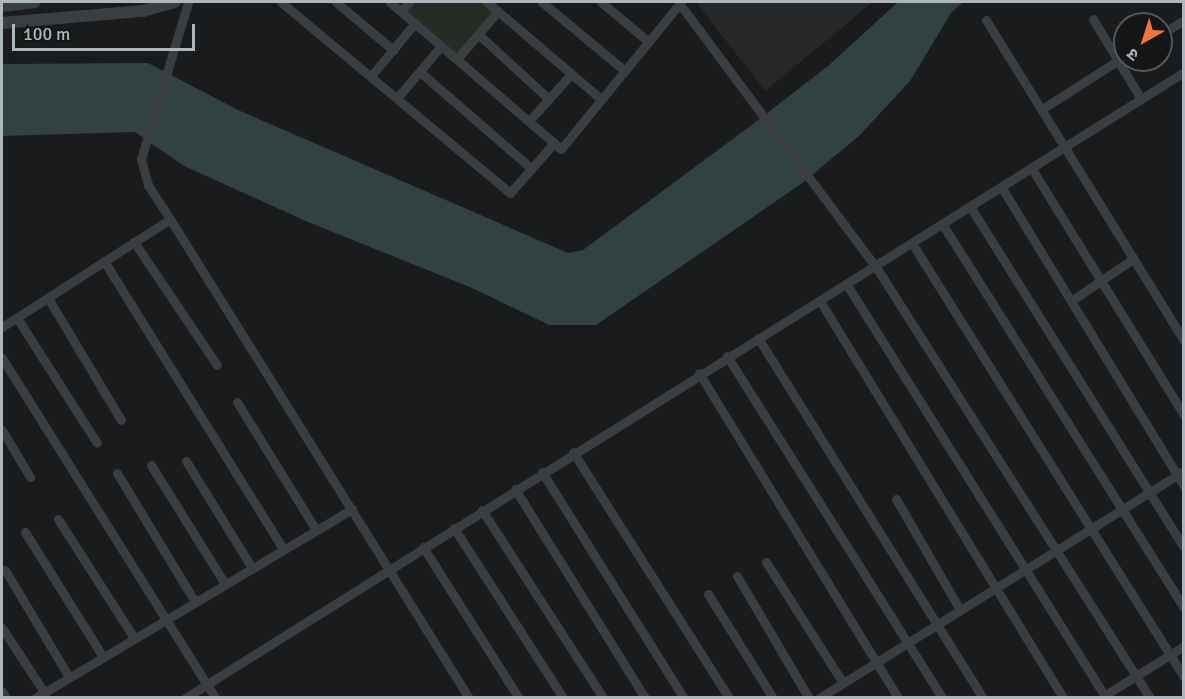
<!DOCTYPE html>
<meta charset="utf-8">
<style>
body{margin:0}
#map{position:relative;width:1185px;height:699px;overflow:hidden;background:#1a1b1c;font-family:Signika,"Noto Sans Devanagari",sans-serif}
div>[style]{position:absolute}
.built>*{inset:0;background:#262729}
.green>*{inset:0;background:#252c24}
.water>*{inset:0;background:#324142}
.minor>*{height:9px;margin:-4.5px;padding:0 4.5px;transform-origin:4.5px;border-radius:4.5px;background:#3b3e41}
.tertiary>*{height:12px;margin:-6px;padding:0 6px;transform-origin:6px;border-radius:6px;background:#3b3e41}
span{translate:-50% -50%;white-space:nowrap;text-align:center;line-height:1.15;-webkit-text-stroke:4.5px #151617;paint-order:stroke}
.frame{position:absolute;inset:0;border:3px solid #adb6bb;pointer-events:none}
.north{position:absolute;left:1113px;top:12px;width:60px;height:60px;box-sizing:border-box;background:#151617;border:2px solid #525659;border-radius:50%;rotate:219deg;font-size:16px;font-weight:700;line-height:24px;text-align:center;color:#adb6bb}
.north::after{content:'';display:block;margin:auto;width:21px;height:27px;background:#ef7640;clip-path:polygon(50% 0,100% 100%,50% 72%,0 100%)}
.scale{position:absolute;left:12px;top:24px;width:183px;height:27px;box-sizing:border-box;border:3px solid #adb6bb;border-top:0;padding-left:8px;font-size:18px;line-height:21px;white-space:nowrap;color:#adb6bb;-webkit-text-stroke:4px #151617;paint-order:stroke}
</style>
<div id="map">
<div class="built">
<i style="clip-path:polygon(696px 2px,873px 2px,765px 91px)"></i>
</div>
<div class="green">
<i style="clip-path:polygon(413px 2px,483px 2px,495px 12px,458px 55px,406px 10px)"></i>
</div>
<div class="water">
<i style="clip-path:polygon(898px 2px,963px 2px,951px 13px,910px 81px,859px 136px,801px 184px,596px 325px,549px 325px,472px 288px,308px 222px,184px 166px,135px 132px,2px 136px,2px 64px,148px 63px,238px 110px,568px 253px,583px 250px,753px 124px,828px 66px)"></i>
</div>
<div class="minor">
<i style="left:281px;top:2px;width:298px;rotate:39.8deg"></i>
<i style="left:510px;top:193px;width:67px;rotate:-48.7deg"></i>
<i style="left:336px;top:2px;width:75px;rotate:40.1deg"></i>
<i style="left:390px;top:2px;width:225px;rotate:40.7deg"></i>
<i style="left:561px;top:149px;width:190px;rotate:-50.8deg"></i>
<i style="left:487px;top:2px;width:150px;rotate:40.4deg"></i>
<i style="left:542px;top:2px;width:108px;rotate:39.7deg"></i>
<i style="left:601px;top:2px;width:62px;rotate:39.8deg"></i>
<i style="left:679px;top:3px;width:329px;rotate:53.3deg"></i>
<i style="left:876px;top:267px;width:511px;rotate:57.55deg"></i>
<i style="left:401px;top:11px;width:12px;rotate:-48deg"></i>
<i style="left:1093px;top:19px;width:93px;rotate:59deg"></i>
<i style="left:986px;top:20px;width:376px;rotate:58.3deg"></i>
<i style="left:478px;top:34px;width:96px;rotate:42.5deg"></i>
<i style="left:1161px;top:34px;width:27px;rotate:-31deg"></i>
<i style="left:457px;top:59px;width:63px;rotate:-49.5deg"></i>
<i style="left:420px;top:72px;width:147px;rotate:40.9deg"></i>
<i style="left:371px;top:76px;width:69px;rotate:-50.3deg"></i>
<i style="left:397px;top:98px;width:68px;rotate:-49.8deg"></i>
<i style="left:1042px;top:109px;width:98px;rotate:-32.6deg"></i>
<i style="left:529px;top:121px;width:63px;rotate:-48.2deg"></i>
<i style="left:1032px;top:169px;width:289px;rotate:58.3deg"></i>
<i style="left:1002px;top:188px;width:349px;rotate:58.6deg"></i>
<i style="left:971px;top:208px;width:400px;rotate:57.9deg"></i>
<i style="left:170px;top:219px;width:40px;rotate:-122.9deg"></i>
<i style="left:148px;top:185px;width:27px;rotate:-105deg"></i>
<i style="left:141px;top:159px;width:164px;rotate:-73.3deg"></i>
<i style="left:943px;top:225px;width:452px;rotate:57.8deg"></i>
<i style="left:134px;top:242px;width:148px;rotate:56deg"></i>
<i style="left:913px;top:245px;width:510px;rotate:57.9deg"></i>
<i style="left:104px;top:261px;width:339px;rotate:58.1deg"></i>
<i style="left:847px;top:285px;width:487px;rotate:57.9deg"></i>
<i style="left:48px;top:298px;width:142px;rotate:59.1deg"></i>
<i style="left:820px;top:301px;width:465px;rotate:58.5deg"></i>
<i style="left:1071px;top:301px;width:76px;rotate:-34.3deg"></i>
<i style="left:17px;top:318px;width:148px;rotate:57.4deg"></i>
<i style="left:2px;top:327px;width:200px;rotate:-32.7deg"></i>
<i style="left:170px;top:219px;width:565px;rotate:58.03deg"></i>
<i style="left:758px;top:338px;width:425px;rotate:58deg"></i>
<i style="left:727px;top:356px;width:404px;rotate:57.8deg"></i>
<i style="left:2px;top:358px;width:401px;rotate:57.9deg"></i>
<i style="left:699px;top:373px;width:381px;rotate:58.5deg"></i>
<i style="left:237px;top:402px;width:150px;rotate:58.3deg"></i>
<i style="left:2px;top:430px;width:55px;rotate:59.2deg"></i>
<i style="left:573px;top:452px;width:291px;rotate:57.6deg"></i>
<i style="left:186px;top:461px;width:126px;rotate:58.3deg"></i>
<i style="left:151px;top:465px;width:140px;rotate:58.1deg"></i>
<i style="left:542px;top:472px;width:267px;rotate:57.9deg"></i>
<i style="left:117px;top:473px;width:151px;rotate:58.8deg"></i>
<i style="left:515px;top:489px;width:246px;rotate:58.1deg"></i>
<i style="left:896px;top:499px;width:128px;rotate:60deg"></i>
<i style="left:482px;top:510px;width:224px;rotate:57.2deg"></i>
<i style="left:58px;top:519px;width:141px;rotate:57.4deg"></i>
<i style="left:454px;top:528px;width:202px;rotate:57.3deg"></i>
<i style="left:25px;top:532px;width:147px;rotate:58deg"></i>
<i style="left:423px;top:547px;width:179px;rotate:57.6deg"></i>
<i style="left:766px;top:562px;width:143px;rotate:57.5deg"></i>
<i style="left:5px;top:570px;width:125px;rotate:59.1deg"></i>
<i style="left:737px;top:576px;width:142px;rotate:59.5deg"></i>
<i style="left:708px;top:594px;width:123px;rotate:58deg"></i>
<i style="left:2px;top:628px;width:77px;rotate:56.7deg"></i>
<i style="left:2px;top:691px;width:8px;rotate:60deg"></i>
<i style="left:1105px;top:695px;width:93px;rotate:-31.8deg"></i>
<i style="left:35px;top:698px;width:369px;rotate:-30.8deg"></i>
<i style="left:185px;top:698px;width:1179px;rotate:-32.07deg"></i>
<i style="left:819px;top:698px;width:430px;rotate:-31.9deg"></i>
</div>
<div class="tertiary">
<i style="left:2px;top:6px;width:33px;rotate:-7deg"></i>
<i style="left:2px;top:23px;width:142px;rotate:-4.9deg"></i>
<i style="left:143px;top:11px;width:33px;rotate:-16deg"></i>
</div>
<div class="frame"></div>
<div class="north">उ</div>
<div class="scale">100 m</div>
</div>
